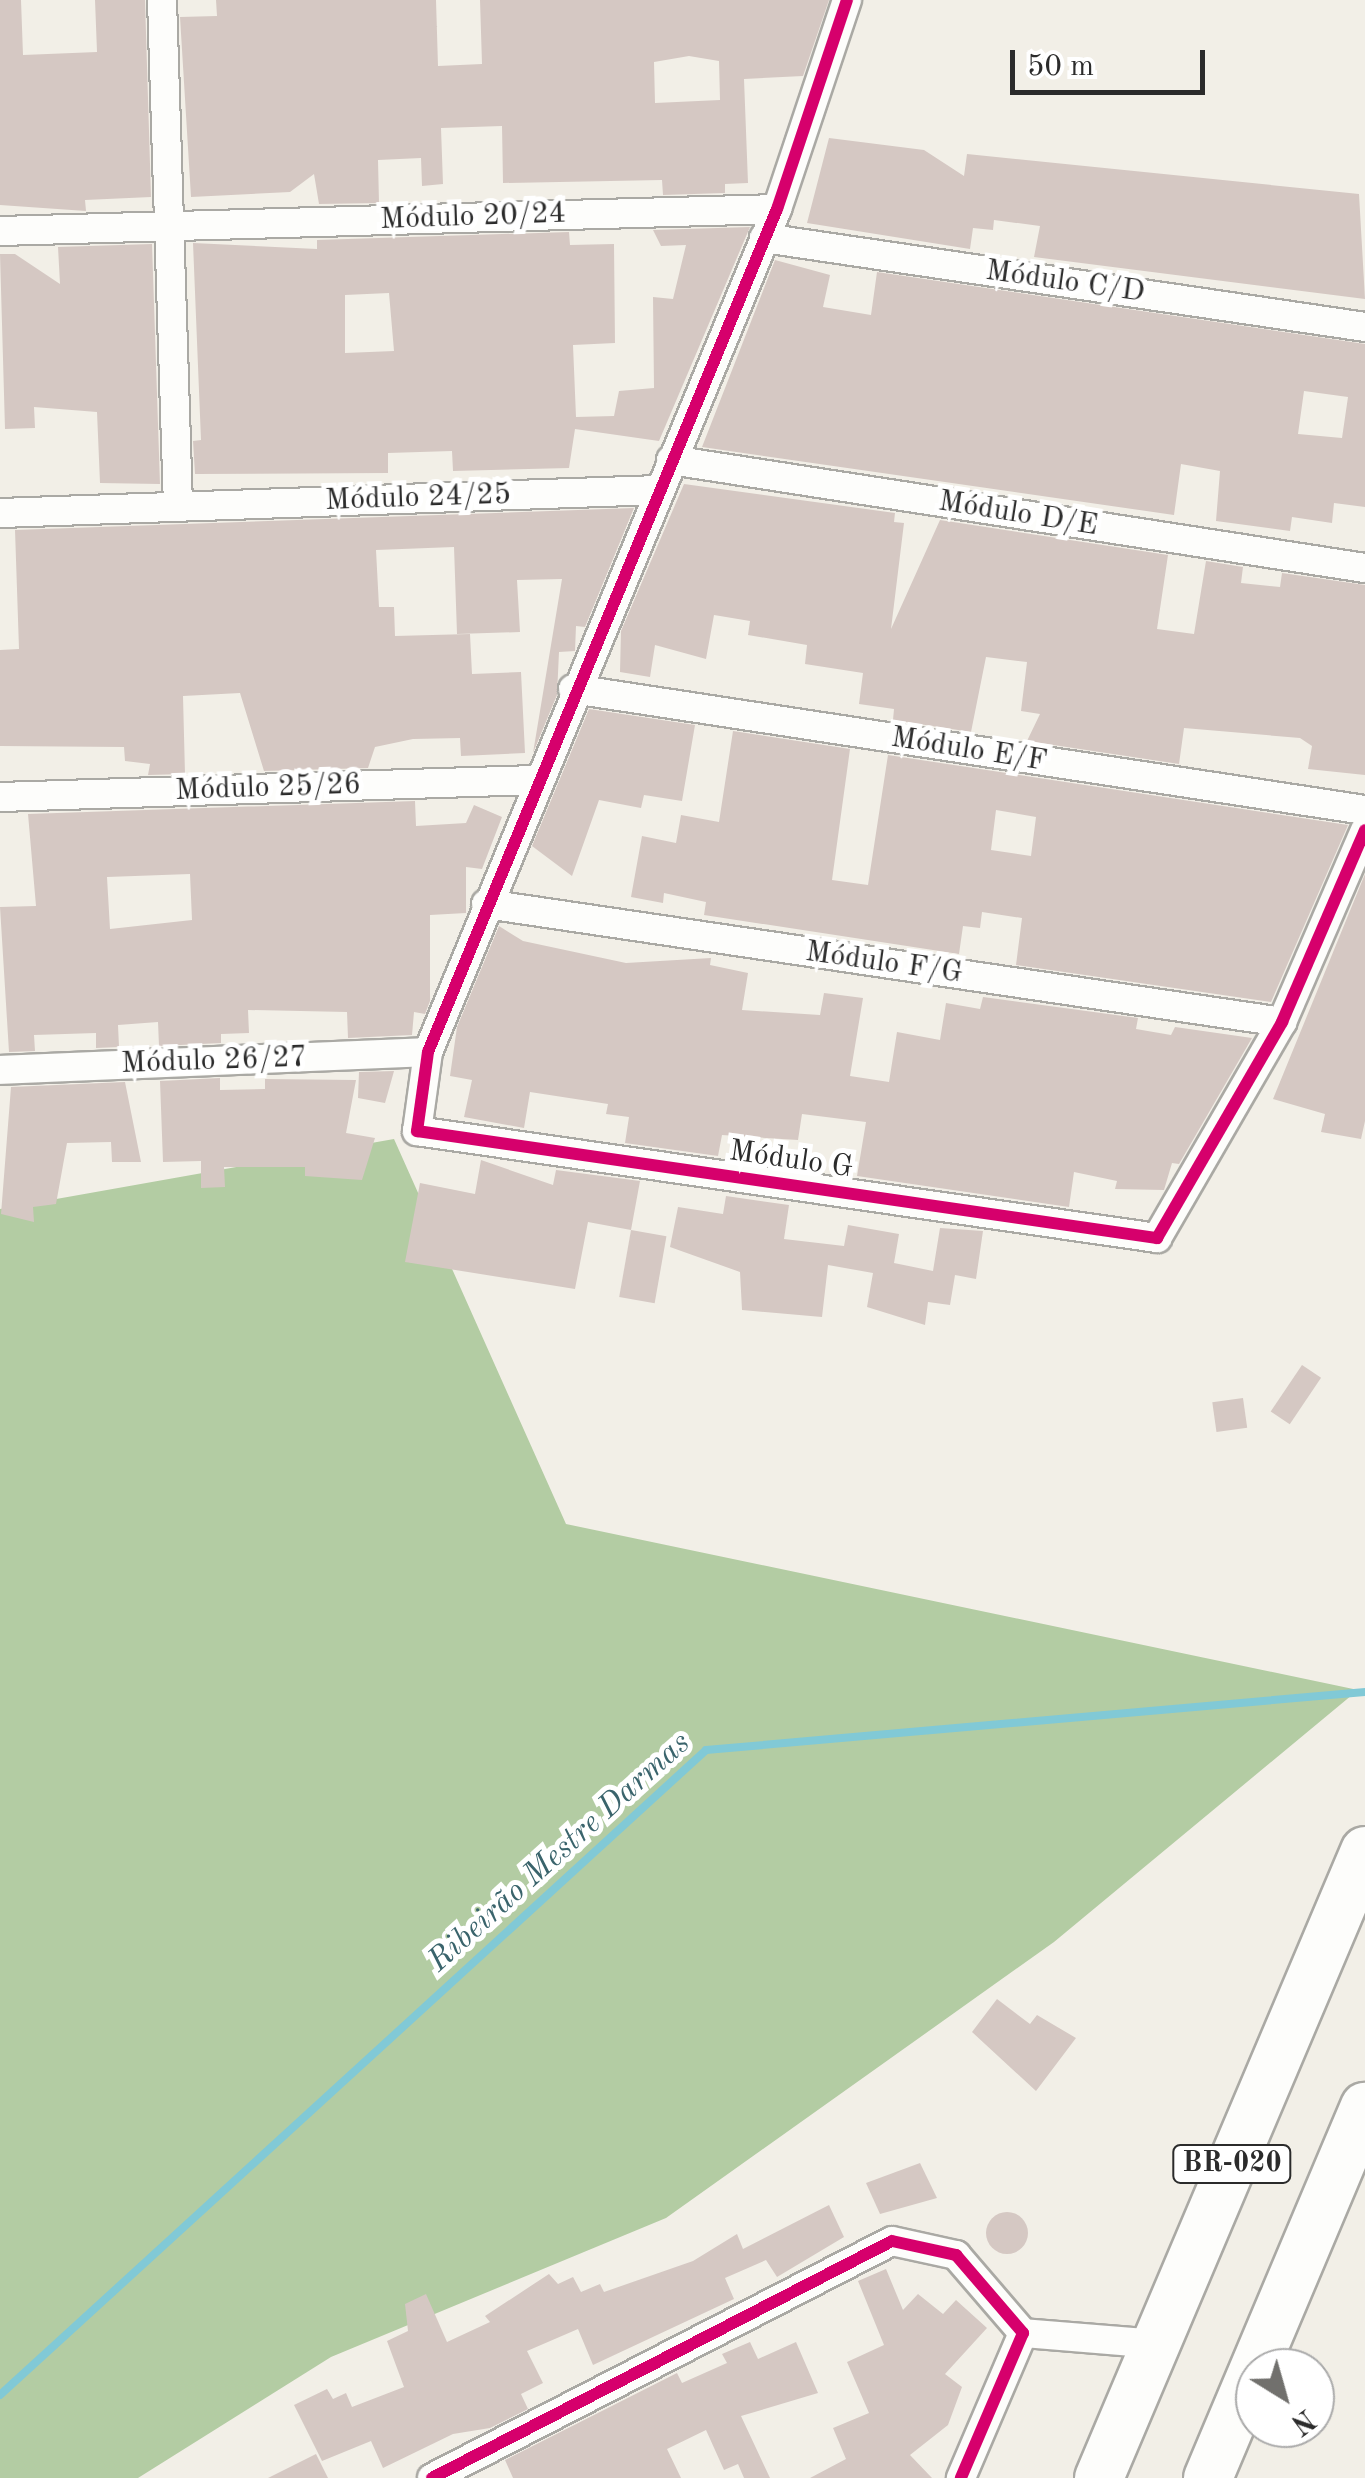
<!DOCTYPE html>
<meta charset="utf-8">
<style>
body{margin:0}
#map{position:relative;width:1365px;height:2478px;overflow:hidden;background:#f2efe7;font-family:"Old Standard TT",serif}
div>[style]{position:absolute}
.forest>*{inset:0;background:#b3cca3}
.stream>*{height:8px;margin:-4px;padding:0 4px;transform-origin:4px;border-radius:4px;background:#81c9d6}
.building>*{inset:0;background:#d5c8c3;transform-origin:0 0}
.round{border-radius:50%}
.roads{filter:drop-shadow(2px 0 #aaa9a4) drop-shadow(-2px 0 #aaa9a4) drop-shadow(0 2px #aaa9a4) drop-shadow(0 -2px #aaa9a4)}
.minor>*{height:28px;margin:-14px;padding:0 14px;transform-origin:14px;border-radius:14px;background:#fdfdfb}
.trunk>*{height:48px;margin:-24px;padding:0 24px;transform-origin:24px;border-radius:24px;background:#fdfdfb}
.cycleway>*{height:12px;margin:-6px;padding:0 6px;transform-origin:6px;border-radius:6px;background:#d6006c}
span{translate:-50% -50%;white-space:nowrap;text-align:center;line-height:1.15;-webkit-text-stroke:10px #fff;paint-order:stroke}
.shield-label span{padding:2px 8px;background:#fff;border:2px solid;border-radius:8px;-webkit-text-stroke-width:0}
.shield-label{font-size:28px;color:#2b2b2b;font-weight:700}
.street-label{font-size:30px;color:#2b2b2b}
.water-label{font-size:32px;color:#3a646c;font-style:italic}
.north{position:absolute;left:1235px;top:2348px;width:100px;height:100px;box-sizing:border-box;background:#fff;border:2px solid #aaa;border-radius:50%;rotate:143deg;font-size:28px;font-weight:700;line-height:40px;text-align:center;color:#2b2b2b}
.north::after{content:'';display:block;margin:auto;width:35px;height:45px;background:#71706d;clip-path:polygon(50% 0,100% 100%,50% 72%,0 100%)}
.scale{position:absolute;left:1010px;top:50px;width:195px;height:45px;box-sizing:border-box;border:5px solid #2b2b2b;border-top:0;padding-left:12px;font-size:30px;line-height:35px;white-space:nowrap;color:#2b2b2b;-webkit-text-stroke:8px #fff;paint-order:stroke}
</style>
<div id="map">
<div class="forest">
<i style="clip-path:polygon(394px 1139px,566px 1524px,1358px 1690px,1054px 1942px,666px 2218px,331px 2357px,138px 2478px,0 2478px,0 1209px)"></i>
</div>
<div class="stream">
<i style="left:0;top:2395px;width:956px;rotate:-42.41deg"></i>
<i style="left:706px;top:1750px;width:662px;rotate:-5.03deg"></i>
</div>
<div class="building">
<i style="clip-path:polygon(0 0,21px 0,23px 55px,97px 52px,95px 0,145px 0,151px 197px,85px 200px,86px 211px,0 205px)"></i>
<i style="clip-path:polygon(evenodd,216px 0,436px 0,438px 66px,482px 64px,480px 0,829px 0,803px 76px,744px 79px,748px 183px,725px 184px,725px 193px,663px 195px,662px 180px,503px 183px,502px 126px,441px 128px,443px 184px,422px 186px,421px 158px,378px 160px,379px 203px,319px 204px,314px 174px,290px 192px,191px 197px,180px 17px,217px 16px,216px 0,689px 56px,719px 61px,720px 100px,655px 103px,654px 62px,689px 56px)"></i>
<i style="clip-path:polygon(829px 138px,924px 150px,964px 176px,967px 154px,1359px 194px,1365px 299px,1034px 257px,1040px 226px,994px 220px,993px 230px,973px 228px,970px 249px,807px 223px)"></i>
<i style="clip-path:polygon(evenodd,750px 227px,659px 441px,575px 429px,569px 468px,453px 471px,452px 451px,388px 453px,388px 473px,195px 474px,193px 441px,201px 440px,193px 243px,317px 249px,317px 240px,569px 232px,570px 245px,614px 244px,615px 343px,573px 345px,576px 417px,614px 416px,619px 391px,654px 388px,653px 297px,673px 299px,686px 245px,661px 246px,653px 230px,750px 227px,389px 293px,394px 351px,345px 353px,345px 295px,389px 293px)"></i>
<i style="clip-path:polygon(152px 244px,160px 484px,100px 483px,97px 412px,34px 407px,35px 428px,5px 429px,0 254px,15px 254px,60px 284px,58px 247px)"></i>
<i style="clip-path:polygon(evenodd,775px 260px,830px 275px,823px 307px,871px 315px,877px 272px,1365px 344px,1365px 507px,1334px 503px,1332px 523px,1292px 517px,1290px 531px,1216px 521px,1220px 471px,1181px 464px,1174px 515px,702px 447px,775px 260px,1304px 391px,1348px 397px,1342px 438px,1298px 434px,1304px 391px)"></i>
<i style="clip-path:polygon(684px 484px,895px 513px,894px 522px,904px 523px,891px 629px,940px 520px,1168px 555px,1157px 629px,1194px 634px,1206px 561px,1243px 567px,1241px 583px,1280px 587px,1282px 573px,1365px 585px,1365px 775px,1308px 769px,1312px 746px,1300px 738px,1184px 728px,1179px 764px,1027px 741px,1040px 714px,1021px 711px,1027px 662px,986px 657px,971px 732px,893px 720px,894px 709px,859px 704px,863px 673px,805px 664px,807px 645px,748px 635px,750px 621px,714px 615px,706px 659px,655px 645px,650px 677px,620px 672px,621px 631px)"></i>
<i style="clip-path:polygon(634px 508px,585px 627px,576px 626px,575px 651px,559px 652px,557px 695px,533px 753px,562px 579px,517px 580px,520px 632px,457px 634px,454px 547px,376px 550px,379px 607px,394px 607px,395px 636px,470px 634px,472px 674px,521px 672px,525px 753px,461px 756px,460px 738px,413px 739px,375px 747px,368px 768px,264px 771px,240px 693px,183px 696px,185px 774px,148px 775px,150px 764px,125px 761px,124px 747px,0 746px,0 650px,19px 649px,15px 530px)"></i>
<i style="clip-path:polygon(589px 709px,695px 725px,682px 801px,644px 795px,641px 808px,599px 800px,572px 876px,532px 846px)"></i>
<i style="clip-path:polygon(evenodd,733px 731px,850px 749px,832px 880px,868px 885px,888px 755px,1348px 825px,1271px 1002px,1016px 965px,1022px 918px,982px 912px,980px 928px,963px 926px,959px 954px,704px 915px,706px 902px,664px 893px,663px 903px,631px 897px,642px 836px,676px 843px,681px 815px,719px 822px,733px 731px,996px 810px,1036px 817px,1031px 856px,991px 850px,996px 810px)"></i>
<i style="clip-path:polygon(evenodd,415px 801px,416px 826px,466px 823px,474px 805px,502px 817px,482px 869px,466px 867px,466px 913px,430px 915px,430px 1001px,425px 1014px,414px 1012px,412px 1035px,348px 1038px,347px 1012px,248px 1010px,249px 1033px,221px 1034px,221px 1043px,159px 1046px,158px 1022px,118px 1025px,119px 1047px,96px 1048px,96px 1033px,34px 1035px,35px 1051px,9px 1052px,0 907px,36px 906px,28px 814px,415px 801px,190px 874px,192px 920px,110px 929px,107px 877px,190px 874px)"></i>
<i style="clip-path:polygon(1365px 874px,1365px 1121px,1361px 1139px,1321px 1132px,1325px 1114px,1273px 1099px)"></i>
<i style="clip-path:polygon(499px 926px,523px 941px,626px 963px,711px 958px,710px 965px,748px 973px,742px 1010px,820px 1015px,824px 993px,863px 998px,850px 1076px,889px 1082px,897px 1032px,940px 1040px,946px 1003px,980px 1009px,983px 997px,1138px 1018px,1136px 1029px,1171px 1035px,1175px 1027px,1252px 1038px,1179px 1164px,1172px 1163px,1164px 1190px,1115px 1189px,1117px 1181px,1074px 1172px,1069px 1207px,857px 1176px,866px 1122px,802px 1114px,798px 1140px,722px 1135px,718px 1156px,625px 1143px,629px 1117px,606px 1114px,608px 1104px,530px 1092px,524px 1128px,464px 1117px,472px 1080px,450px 1076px,457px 1027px)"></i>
<i style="clip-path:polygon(394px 1071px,385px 1103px,358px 1098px,359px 1072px)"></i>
<i style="clip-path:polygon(220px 1078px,220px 1090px,265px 1089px,265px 1079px,356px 1080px,346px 1133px,375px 1138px,362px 1180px,305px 1176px,305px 1167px,224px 1167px,225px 1187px,201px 1188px,201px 1161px,163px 1162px,160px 1081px)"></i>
<i style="clip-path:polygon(125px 1082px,141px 1162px,112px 1162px,111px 1142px,67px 1143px,56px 1204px,33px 1207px,34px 1222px,1px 1214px,11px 1087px)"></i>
<i style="clip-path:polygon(481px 1160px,553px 1185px,556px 1170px,640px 1181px,631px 1230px,588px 1222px,575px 1289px,405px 1262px,420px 1183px,475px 1194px)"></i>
<i style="clip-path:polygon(726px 1196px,789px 1205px,784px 1239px,844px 1246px,848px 1225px,899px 1234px,894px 1263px,933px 1271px,940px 1228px,983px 1231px,976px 1279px,955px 1275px,950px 1305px,928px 1302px,925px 1325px,867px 1307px,873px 1273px,828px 1265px,822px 1317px,742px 1310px,740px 1272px,670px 1247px,678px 1207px,723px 1214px)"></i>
<i style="left:631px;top:1230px;width:36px;height:68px;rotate:10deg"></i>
<i style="left:1302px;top:1365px;width:23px;height:56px;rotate:34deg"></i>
<i style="left:1243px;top:1398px;width:30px;height:31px;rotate:82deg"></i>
<i style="clip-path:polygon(997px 1999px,1030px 2024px,1037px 2015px,1076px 2038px,1036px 2091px,972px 2032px)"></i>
<i style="clip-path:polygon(920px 2163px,937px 2198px,880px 2214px,866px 2183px)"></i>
<i style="clip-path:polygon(829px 2205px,844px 2237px,777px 2277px,766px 2260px,725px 2278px,734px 2299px,593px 2365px,578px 2329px,527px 2351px,543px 2383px,521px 2394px,528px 2409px,490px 2428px,453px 2434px,383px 2468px,371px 2441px,322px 2461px,294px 2405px,327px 2389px,333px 2399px,346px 2393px,352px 2407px,404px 2387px,387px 2341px,408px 2331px,405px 2304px,426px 2294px,447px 2342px,490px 2322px,485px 2316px,549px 2274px,558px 2284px,573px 2277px,581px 2292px,600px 2284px,604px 2292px,693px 2261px,737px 2234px,743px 2249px)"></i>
<i class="round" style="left:986px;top:2212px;width:42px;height:42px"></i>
<i style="clip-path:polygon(886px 2269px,903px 2310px,918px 2294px,943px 2314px,956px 2300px,987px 2328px,945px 2374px,962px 2387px,948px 2425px,910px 2455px,932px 2478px,810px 2478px,846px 2459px,833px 2428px,869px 2413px,847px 2362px,884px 2345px,858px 2281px)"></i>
<i style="clip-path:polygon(750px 2342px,758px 2359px,796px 2342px,818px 2393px,741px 2416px,770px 2478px,744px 2478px,738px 2464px,724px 2470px,706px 2430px,667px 2449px,681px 2478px,513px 2478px,505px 2460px,677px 2373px,682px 2383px,727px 2363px,722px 2354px)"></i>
<i style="clip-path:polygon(316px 2454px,328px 2478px,268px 2478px)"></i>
</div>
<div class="roads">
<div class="minor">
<i style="left:162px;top:0;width:505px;rotate:88.19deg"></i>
<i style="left:847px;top:0;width:220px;rotate:108.5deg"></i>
<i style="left:777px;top:209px;width:912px;rotate:112.49deg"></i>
<i style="left:428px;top:1052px;width:80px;rotate:97.9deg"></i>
<i style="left:417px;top:1131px;width:748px;rotate:8.23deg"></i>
<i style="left:1157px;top:1238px;width:250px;rotate:-59.9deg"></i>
<i style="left:1282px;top:1022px;width:209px;rotate:-66.6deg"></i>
<i style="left:0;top:231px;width:777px;rotate:-1.62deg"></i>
<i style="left:764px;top:238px;width:608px;rotate:8.42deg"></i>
<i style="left:671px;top:460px;width:702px;rotate:8.85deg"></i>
<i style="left:0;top:513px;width:657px;rotate:-2deg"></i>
<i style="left:573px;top:689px;width:801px;rotate:8.69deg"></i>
<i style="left:0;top:797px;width:536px;rotate:-1.82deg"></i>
<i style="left:486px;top:904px;width:805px;rotate:8.43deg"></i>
<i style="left:0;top:1070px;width:428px;rotate:-2.4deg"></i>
<i style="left:1023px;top:2333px;width:133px;rotate:4.7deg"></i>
<i style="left:432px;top:2478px;width:517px;rotate:-27.26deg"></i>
<i style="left:892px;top:2241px;width:66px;rotate:12.3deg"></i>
<i style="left:956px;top:2255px;width:103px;rotate:49.3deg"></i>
<i style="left:1023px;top:2333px;width:158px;rotate:113.2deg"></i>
</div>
<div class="trunk">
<i style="left:1099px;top:2478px;width:681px;rotate:-67.01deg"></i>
<i style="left:1208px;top:2478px;width:403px;rotate:-67.1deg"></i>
</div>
</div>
<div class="cycleway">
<i style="left:847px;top:0;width:220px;rotate:108.5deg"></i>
<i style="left:777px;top:209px;width:912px;rotate:112.49deg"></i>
<i style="left:428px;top:1052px;width:80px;rotate:97.9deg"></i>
<i style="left:417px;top:1131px;width:748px;rotate:8.23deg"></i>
<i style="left:1157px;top:1238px;width:250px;rotate:-59.9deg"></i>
<i style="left:1282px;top:1022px;width:209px;rotate:-66.6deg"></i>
<i style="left:432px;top:2478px;width:517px;rotate:-27.26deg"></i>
<i style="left:892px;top:2241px;width:66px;rotate:12.3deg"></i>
<i style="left:956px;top:2255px;width:103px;rotate:49.3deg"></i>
<i style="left:1023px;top:2333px;width:158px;rotate:113.2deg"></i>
</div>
<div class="shield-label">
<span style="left:1232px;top:2164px">BR-020</span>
</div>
<div class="street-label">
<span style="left:473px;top:217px;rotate:-2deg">Módulo 20/24</span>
<span style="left:1065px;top:282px;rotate:8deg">Módulo C/D</span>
<span style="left:418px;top:498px;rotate:-2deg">Módulo 24/25</span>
<span style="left:1018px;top:514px;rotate:9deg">Módulo D/E</span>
<span style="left:969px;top:750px;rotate:9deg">Módulo E/F</span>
<span style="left:268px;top:788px;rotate:-2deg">Módulo 25/26</span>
<span style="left:884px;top:963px;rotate:8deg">Módulo F/G</span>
<span style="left:214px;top:1061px;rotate:-2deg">Módulo 26/27</span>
<span style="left:791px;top:1160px;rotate:8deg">Módulo G</span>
</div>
<div class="water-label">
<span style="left:560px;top:1853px;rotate:-42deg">Ribeirão Mestre Darmas</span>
</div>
<div class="north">N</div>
<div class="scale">50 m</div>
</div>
